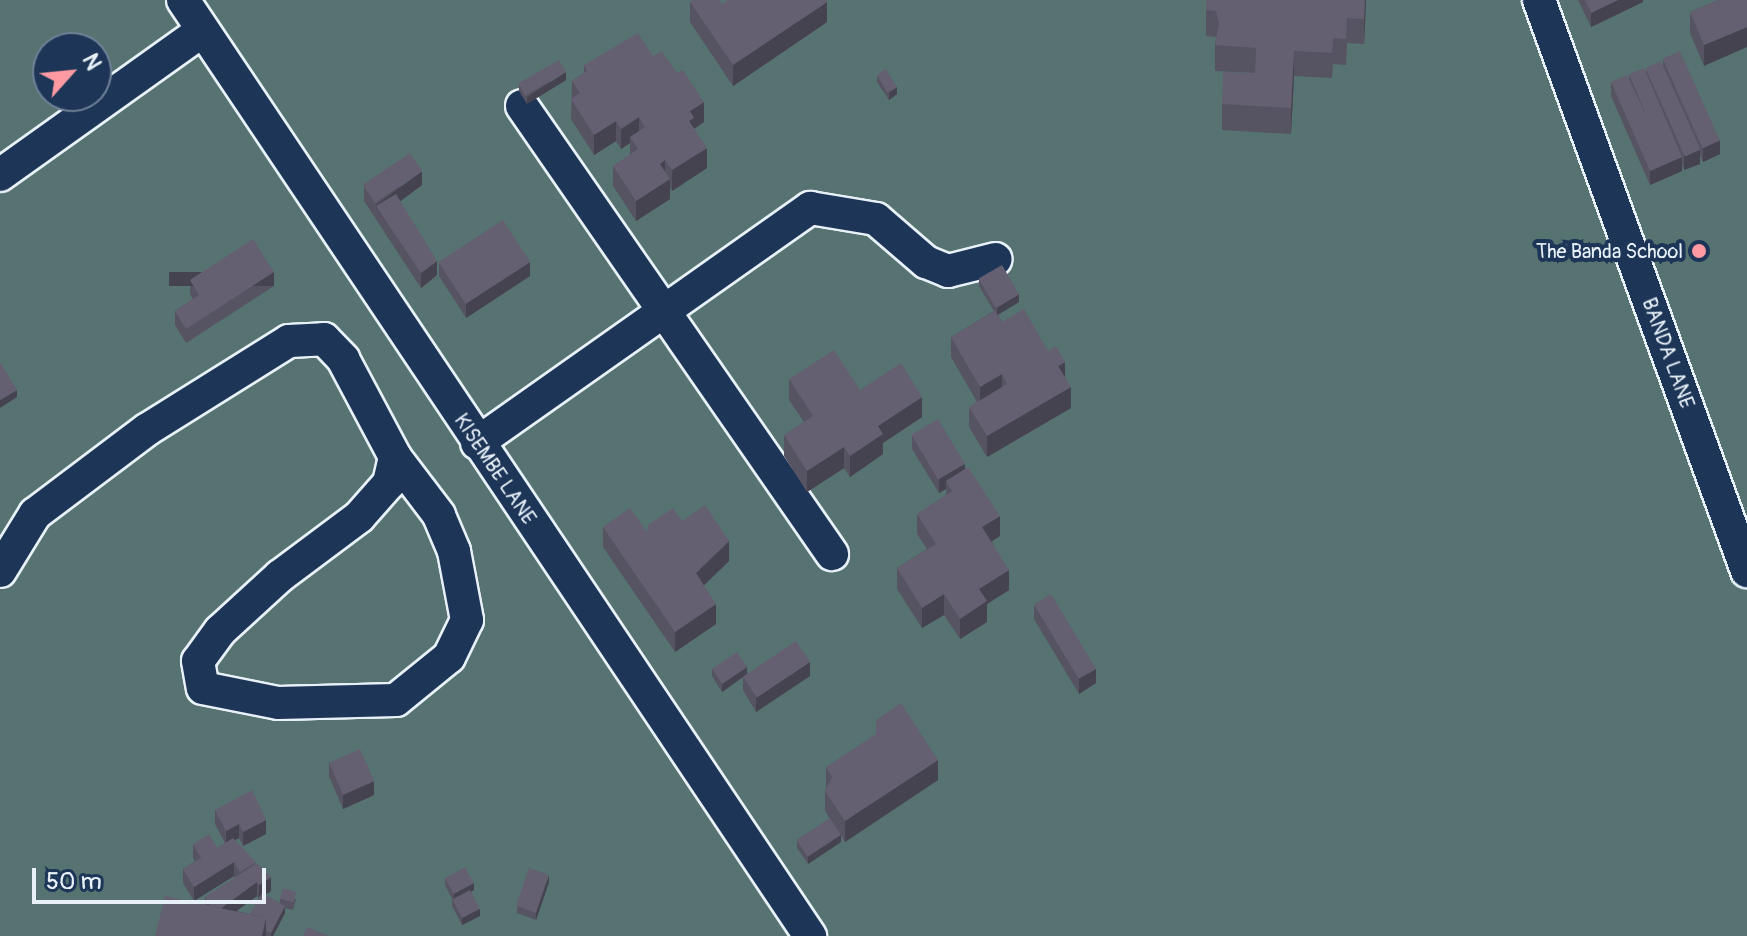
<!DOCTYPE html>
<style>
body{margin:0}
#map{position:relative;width:1747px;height:936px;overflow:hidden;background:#1d3557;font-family:Pangolin,sans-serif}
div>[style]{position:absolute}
.green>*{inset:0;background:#567372}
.roads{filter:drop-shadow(2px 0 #e8f1f8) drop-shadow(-2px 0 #e8f1f8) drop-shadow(0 2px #e8f1f8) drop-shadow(0 -2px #e8f1f8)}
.minor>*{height:32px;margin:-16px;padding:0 16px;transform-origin:16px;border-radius:16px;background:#1d3557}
.wall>*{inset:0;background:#565362}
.shaded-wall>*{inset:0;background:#464350;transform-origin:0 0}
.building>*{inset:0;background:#646072;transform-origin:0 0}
.dots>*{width:22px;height:22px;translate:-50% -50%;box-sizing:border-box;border:4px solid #1d3557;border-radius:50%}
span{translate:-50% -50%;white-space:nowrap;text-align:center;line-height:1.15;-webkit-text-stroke:8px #1d3557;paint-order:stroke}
.poi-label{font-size:20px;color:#e8f1f8}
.right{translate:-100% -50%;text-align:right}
.street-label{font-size:20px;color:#e8f1f8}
.north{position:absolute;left:32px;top:32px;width:80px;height:80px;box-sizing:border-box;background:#1d3557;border:2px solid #6e8097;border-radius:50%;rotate:63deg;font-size:22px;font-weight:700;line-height:32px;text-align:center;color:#e8f1f8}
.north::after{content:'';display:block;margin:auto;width:28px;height:36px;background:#ff9aa2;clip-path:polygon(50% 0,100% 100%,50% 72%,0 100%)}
.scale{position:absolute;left:32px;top:868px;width:234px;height:36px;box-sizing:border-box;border:4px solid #e8f1f8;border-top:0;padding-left:10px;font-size:24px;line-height:28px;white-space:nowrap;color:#e8f1f8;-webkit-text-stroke:6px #1d3557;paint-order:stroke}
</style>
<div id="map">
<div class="green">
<i style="clip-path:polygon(evenodd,0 0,1747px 0,1747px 936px,0 936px,0 0,48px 48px,96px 48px,96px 96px,48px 96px,48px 48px)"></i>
</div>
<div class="roads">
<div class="minor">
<i style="left:183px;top:0;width:1127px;rotate:56.18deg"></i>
<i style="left:1539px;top:0;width:608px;rotate:69.98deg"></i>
<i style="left:522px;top:106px;width:545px;rotate:55.32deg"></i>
<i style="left:0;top:175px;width:249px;rotate:-35.5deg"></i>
<i style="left:477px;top:443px;width:408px;rotate:-35.2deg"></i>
<i style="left:810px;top:208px;width:67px;rotate:9.5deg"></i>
<i style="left:876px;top:219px;width:66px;rotate:40.7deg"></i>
<i style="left:926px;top:262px;width:24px;rotate:22deg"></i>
<i style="left:948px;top:271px;width:49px;rotate:-14deg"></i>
<i style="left:0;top:571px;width:67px;rotate:-58.4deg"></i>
<i style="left:35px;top:514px;width:141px;rotate:-37deg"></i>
<i style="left:148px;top:429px;width:166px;rotate:-32deg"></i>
<i style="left:289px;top:341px;width:35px;rotate:-3deg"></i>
<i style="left:324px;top:339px;width:28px;rotate:46deg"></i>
<i style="left:343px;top:359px;width:111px;rotate:62deg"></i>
<i style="left:395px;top:457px;width:27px;rotate:103deg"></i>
<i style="left:389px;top:483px;width:45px;rotate:131.4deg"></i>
<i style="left:359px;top:517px;width:99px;rotate:143.2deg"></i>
<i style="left:280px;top:576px;width:81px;rotate:137.5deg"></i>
<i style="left:220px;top:631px;width:37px;rotate:126deg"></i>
<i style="left:198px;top:661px;width:27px;rotate:80deg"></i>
<i style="left:203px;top:688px;width:76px;rotate:11.3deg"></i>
<i style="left:278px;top:703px;width:118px;rotate:-1.5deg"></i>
<i style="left:396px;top:700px;width:68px;rotate:-39.1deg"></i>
<i style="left:449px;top:657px;width:41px;rotate:-64.1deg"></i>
<i style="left:467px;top:620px;width:70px;rotate:-100.7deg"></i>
<i style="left:454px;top:551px;width:39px;rotate:-113deg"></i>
<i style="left:439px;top:515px;width:73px;rotate:-127.2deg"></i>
</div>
</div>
<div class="wall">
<i style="clip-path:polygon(1206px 0,1366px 0,1364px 44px,1347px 43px,1346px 65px,1333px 64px,1332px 78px,1294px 76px,1291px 134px,1222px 130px,1222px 104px,1255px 73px,1215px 71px,1215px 45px,1216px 38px,1216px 37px,1206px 36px)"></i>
<i style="clip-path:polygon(1578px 0,1643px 0,1643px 2px,1591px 27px)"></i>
<i style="clip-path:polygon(1718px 0,1704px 66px,1690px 33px,1690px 12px)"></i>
<i style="clip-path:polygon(690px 2px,722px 4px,827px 22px,733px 86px,690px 22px)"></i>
<i style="clip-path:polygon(653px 56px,704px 122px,694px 128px,707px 168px,672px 191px,670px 187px,670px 199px,636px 221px,613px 186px,613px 166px,630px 155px,630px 143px,621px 149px,616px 141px,594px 155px,571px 119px,572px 81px,584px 73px,584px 65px)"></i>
<i style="clip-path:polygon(1663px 59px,1720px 154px,1703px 162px,1700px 155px,1700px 164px,1684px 170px,1682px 164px,1682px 171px,1650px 185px,1611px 96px,1611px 82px,1629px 79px,1629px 74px,1646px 72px,1646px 68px,1663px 66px)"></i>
<i style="clip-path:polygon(877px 75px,897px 94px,889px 100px,877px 82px)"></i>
<i style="clip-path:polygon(566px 80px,527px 104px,519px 91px,519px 84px)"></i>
<i style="clip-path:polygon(422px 185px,400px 201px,437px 275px,421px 288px,364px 201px,364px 187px)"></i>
<i style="clip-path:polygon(439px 262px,530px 276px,466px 318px,439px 276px)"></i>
<i style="clip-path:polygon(979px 279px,1019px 302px,998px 315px,1002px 322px,1065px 378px,1071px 408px,987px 457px,969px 427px,969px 407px,977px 402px,951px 357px,951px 337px,994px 311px,979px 286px)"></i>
<i style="clip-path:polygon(190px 280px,274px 286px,186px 343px,175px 325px,175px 311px,193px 299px,190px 294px)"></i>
<i style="clip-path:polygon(789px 379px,860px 390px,922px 417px,883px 443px,883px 454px,850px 477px,844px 468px,807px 492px,784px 456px,784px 435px,804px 422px,789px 400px)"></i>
<i style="clip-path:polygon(912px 435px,965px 468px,1000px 536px,992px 541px,1009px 590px,987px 604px,987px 622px,960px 639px,944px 615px,922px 628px,897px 589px,897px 568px,927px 549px,917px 534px,917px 514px,946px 495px,946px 489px,939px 493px,912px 449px)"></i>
<i style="clip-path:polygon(682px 521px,729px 561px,704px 585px,716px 624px,675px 652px,603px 547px,603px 527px,647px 532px)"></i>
<i style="clip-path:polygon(1034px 605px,1096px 683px,1079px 694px,1034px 619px)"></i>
<i style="clip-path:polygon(712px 669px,747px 673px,810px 676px,756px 712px,743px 690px,743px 677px,722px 692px,712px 676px)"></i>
<i style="clip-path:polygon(329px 762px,374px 795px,343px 809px,329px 776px)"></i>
<i style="clip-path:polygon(826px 767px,938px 780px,845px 842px,841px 835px,841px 842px,808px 864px,797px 848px,797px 840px,830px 819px,825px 811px,825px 791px,826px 788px)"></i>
<i style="clip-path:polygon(evenodd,215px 810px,266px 834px,243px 846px,239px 838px,235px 840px,256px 864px,271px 891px,265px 895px,280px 903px,280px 899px,296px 899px,293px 910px,285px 908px,285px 913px,273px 936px,155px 936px,205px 905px,205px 897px,235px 878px,234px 876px,194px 901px,183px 883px,183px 869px,195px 861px,193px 858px,193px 844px,217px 848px,225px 843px,215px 824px,215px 810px,257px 896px,259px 899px,250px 914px,236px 911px,257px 896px)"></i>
<i style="clip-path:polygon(445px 878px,474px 890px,471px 892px,480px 916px,462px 925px,452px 906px,452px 899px,445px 885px)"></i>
<i style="clip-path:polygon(549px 882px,536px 920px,517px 913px,517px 906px)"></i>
</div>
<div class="shaded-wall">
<i style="clip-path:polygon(1365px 0,1366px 0,1364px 44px,1364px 19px)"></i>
<i style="clip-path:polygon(1618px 0,1643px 0,1643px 2px,1591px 27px,1591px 13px)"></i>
<i style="clip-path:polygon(827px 2px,827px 22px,733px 86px,733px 65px)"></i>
<i style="clip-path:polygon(1747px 27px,1747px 47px,1704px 66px,1704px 45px)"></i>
<i style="clip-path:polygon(1294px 51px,1294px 76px,1291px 134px,1291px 108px)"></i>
<i style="clip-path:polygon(566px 72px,566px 80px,527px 104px,527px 97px)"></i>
<i style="clip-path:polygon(897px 87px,897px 94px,889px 100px,889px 93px)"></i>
<i style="clip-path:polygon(704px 102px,704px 122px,694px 129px,689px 141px,690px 111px)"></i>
<i style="clip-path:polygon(639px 117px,639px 137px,630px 137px,630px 143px,621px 149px,621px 129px)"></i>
<i style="clip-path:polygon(616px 121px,616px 141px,594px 155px,594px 135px)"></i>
<i style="clip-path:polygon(1720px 140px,1720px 154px,1703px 162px,1703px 148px)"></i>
<i style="clip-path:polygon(707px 148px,707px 168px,672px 191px,672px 170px)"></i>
<i style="clip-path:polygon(1700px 150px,1700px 164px,1684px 170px,1684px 156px)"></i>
<i style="clip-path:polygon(1682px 157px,1682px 171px,1650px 185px,1650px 171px)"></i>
<i style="clip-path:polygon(665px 160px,665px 181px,660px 164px)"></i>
<i style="clip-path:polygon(422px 171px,422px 185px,382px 215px,376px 207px,376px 205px)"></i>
<i style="clip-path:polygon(670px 179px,670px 199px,636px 221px,636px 201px)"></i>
<i style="clip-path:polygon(437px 261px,437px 275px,421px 288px,421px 273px)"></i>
<i style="clip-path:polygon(530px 262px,530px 276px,466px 318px,466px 304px)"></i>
<i style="left:274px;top:272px;width:14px;height:105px;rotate:90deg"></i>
<i style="clip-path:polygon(1019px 294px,1019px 302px,997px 315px,997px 308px)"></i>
<i style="clip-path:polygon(1065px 362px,1065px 382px,1058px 366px)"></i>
<i style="clip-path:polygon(1002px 374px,1002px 395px,980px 407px,980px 387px)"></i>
<i style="clip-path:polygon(1071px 387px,1071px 408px,987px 457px,987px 436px)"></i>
<i style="clip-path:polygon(17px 390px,17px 397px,0 408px,0 400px)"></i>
<i style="clip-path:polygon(922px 397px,922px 417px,883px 443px,883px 454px,850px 477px,850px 456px,878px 426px)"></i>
<i style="clip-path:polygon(844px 447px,844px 468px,807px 492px,807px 471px)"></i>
<i style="clip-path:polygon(965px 464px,965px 478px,946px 481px,946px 489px,939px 493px,939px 479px)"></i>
<i style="clip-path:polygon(1000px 516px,1000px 536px,982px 547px,982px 527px)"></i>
<i style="clip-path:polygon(729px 541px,729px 561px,696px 593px,696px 573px)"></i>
<i style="clip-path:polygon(1009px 570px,1009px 590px,987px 604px,987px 622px,960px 639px,960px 619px,979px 589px)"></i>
<i style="clip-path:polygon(944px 594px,944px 615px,922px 628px,922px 608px)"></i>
<i style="clip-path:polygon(716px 604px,716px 624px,675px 652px,675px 632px)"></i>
<i style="clip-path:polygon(810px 662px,810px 676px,756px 712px,756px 698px)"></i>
<i style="clip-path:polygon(747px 667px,747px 674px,722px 692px,722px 684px)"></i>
<i style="clip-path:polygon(1096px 669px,1096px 683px,1079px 694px,1079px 679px)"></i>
<i style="clip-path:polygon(938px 760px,938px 780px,845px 842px,845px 821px)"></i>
<i style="clip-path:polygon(374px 781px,374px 795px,343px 809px,343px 795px)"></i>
<i style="clip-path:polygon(266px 820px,266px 834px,243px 846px,243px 832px)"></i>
<i style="clip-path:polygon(239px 824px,239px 838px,226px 845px,226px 831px)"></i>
<i style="clip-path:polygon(841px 835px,841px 842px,808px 864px,808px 857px)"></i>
<i style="clip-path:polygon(234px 862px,234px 876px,194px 901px,194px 887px)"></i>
<i style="clip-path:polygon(549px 875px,549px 882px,536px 920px,536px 913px)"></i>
<i style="clip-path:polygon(271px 877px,271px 891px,259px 899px,259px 885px)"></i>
<i style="clip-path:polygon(257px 882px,257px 896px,215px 927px,215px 913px)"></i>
<i style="clip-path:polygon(474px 883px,474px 890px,454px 901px,454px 894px)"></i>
<i style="clip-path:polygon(285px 906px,285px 913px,273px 936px,271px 936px,271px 933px)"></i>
<i style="clip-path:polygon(480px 909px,480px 916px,462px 925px,462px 918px)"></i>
<i style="clip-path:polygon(266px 918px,266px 936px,262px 936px)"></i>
</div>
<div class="building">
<i style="clip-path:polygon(693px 0,719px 0,722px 4px,727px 0,826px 0,827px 2px,733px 65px,690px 2px)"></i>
<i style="clip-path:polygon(1206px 0,1365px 0,1364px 19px,1347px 18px,1346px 39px,1333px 38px,1332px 53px,1294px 51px,1291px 108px,1222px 104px,1223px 72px,1255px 73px,1256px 48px,1215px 45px,1219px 23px,1216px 11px,1206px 10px)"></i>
<i style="clip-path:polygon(1585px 0,1618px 0,1591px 13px)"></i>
<i style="clip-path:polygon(1718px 0,1747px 0,1747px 27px,1704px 45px,1690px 12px)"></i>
<i style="clip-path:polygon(638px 33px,653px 56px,662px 51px,677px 73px,683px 70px,704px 102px,690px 111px,694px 118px,689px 121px,707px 148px,672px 170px,665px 160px,660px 164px,670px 179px,636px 201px,613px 166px,638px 149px,630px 137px,645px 127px,639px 117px,621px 129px,616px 121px,594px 135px,571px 99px,580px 93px,572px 81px,587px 71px,584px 65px)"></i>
<i style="left:1680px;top:51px;width:98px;height:19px;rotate:66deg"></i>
<i style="left:559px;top:60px;width:14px;height:47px;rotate:60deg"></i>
<i style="left:1661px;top:61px;width:97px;height:17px;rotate:66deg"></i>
<i style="clip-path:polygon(1644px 68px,1682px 157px,1650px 171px,1611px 82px,1627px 75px,1647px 117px,1629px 74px)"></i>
<i style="left:886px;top:69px;width:21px;height:11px;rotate:59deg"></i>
<i style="left:410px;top:153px;width:22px;height:57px;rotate:56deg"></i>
<i style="clip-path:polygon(396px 194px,437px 261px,421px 273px,376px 206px)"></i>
<i style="left:503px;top:220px;width:50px;height:77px;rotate:57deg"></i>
<i style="clip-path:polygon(253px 239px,274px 272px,186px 329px,175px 311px,199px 295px,190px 280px)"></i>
<i style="left:1002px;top:265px;width:34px;height:27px;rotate:60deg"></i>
<i style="clip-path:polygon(1024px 309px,1048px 351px,1056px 346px,1065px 362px,1058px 366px,1071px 387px,987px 436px,969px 407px,1007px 384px,1002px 374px,980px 387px,951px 337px,995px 311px,1002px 322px)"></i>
<i style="clip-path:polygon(834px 350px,860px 390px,901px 363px,922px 397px,878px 426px,883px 434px,850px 456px,844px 447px,807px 471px,784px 435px,813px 416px,789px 379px)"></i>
<i style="clip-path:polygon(0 362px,17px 390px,0 400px)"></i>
<i style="left:938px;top:419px;width:52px;height:31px;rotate:59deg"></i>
<i style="clip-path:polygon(968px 467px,1000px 516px,982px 527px,1009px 570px,979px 589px,987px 601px,960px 619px,944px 594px,922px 608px,897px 568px,936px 544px,917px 514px,952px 491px,946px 481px)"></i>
<i style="clip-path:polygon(705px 505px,729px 541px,696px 573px,716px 604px,675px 632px,603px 527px,630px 508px,647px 532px,648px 525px,673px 508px,682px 521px)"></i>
<i style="left:1051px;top:594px;width:87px;height:20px;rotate:59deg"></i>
<i style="left:796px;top:641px;width:25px;height:64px;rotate:56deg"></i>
<i style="left:737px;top:652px;width:18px;height:30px;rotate:56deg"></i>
<i style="clip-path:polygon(901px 703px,938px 760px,845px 821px,825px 791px,832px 777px,826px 767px,876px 734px,876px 720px)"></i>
<i style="left:360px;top:749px;width:35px;height:34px;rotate:66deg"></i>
<i style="clip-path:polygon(252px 790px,266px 820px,243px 832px,239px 824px,226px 831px,215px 810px)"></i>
<i style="left:830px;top:818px;width:20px;height:40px;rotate:57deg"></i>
<i style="clip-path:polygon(209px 834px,217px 848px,233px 838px,256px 862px,240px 872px,234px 862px,194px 887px,183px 869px,201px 858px,193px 844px)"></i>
<i style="clip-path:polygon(257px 863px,271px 877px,259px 885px,257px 882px,221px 908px,211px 906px,205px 897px)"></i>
<i style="left:465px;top:867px;width:18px;height:23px;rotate:61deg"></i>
<i style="left:529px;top:868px;width:21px;height:40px;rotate:19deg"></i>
<i style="left:283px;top:888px;width:14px;height:11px;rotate:17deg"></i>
<i style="left:470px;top:890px;width:21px;height:20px;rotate:62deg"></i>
<i style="clip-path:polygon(262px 893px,285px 906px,271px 933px,266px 931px,266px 918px,250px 914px)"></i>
<i style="clip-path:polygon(165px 896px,266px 918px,262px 936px,155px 936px)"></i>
<i style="clip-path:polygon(307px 927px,329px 936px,303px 936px)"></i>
</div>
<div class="dots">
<i style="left:1699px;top:251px;background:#ff9aa2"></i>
</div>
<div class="poi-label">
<span class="right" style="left:1683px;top:251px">The Banda School</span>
</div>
<div class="street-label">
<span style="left:1668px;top:353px;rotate:70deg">BANDA LANE</span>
<span style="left:495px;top:469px;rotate:56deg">KISEMBE LANE</span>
</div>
<div class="north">N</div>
<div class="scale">50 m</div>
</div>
